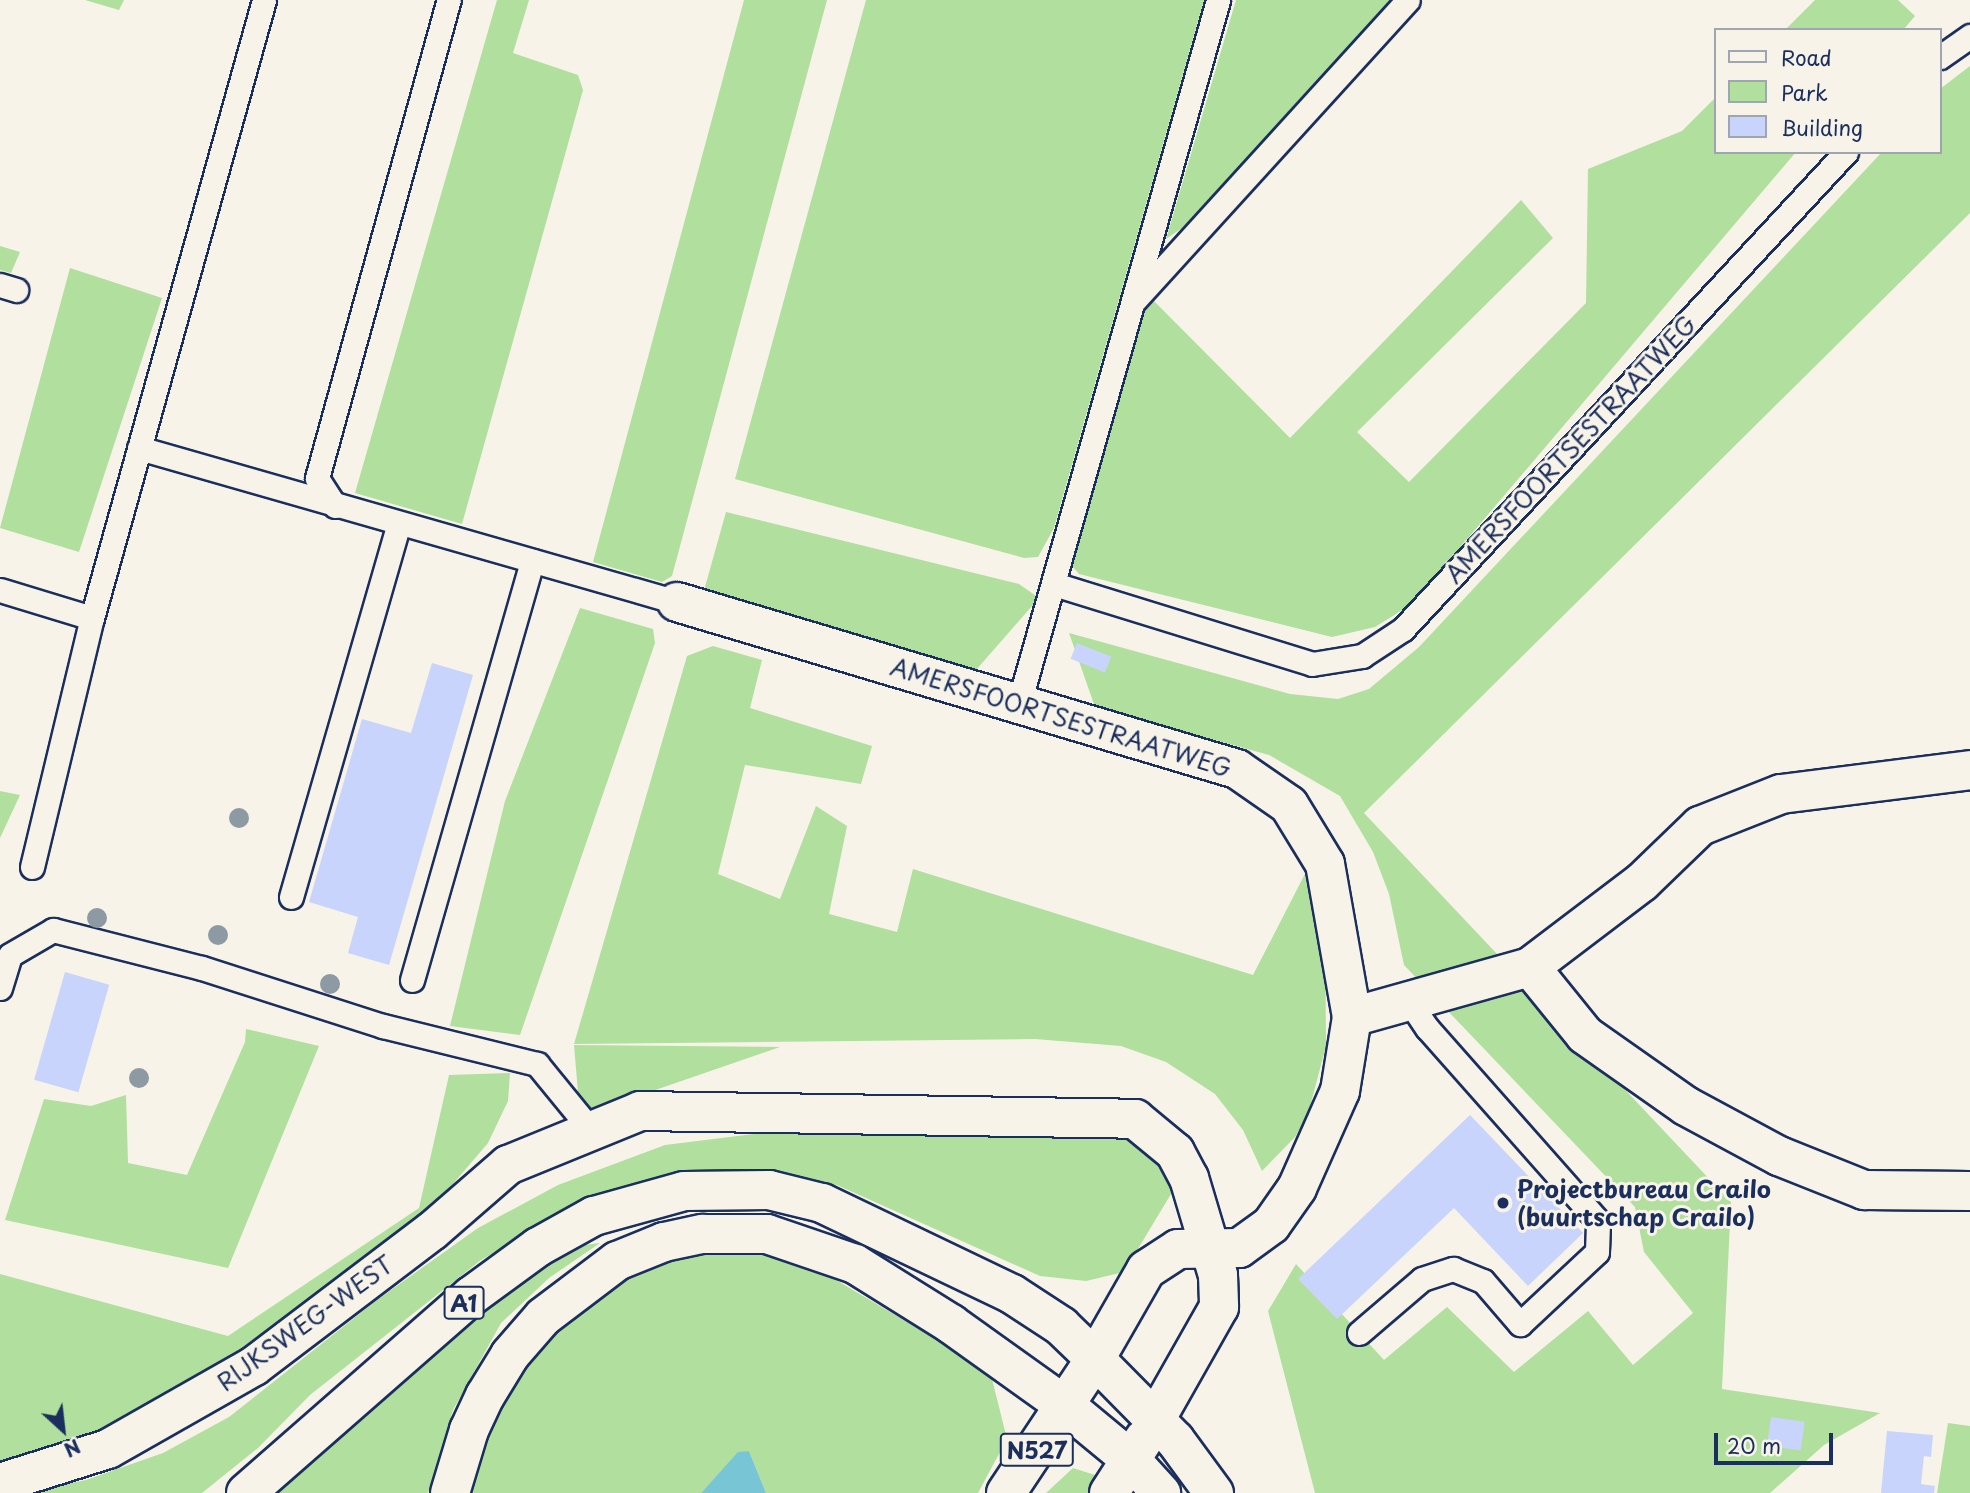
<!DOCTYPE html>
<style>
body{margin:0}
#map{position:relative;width:1970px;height:1493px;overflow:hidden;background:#f7f3e8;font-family:"Playpen Sans",sans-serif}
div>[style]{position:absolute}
.green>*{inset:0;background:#b1df9e}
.water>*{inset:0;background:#78c6d5}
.building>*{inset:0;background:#c8d4fb;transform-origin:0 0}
.roads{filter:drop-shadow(2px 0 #1b2f5e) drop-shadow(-2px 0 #1b2f5e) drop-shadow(0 2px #1b2f5e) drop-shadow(0 -2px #1b2f5e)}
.lane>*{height:23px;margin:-11.5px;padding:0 11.5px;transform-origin:11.5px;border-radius:11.5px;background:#f7f3e8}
.street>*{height:38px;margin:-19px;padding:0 19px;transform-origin:19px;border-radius:19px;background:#f7f3e8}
.primary>*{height:38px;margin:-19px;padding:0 19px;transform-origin:19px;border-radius:19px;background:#f7f3e8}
.highway>*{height:38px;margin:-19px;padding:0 19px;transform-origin:19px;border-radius:19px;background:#f7f3e8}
.trees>*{width:20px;height:20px;margin:-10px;border-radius:50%;background:#8e9aa3}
.dots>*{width:19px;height:19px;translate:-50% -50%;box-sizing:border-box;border:4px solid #f7f3e8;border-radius:50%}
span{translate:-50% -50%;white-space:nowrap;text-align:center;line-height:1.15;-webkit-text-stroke:6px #f7f3e8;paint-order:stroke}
.shield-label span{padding:2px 5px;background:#f7f3e8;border:2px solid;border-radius:5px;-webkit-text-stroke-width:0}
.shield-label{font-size:23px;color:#1b2f5e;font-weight:700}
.street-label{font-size:24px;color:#1b2f5e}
.poi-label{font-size:24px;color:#1b2f5e;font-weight:700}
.left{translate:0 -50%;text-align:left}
.legend{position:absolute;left:1714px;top:28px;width:228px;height:126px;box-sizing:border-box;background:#f7f3e8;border:2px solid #9fa5b1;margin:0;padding:9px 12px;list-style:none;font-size:21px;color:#1b2f5e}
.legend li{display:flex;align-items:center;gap:14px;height:35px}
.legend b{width:35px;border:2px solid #9fa5b1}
.north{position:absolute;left:28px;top:1395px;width:70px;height:70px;-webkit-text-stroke:5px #f7f3e8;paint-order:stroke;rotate:153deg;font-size:19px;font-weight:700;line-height:28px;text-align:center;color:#1b2f5e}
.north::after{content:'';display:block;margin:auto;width:24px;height:32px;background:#1b2f5e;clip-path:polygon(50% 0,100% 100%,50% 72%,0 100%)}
.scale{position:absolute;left:1714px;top:1433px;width:119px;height:32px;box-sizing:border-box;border:4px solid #1b2f5e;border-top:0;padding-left:9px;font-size:21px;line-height:24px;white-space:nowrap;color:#1b2f5e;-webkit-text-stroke:5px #f7f3e8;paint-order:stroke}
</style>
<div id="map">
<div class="green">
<i style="clip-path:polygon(85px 0,124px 0,119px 10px)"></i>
<i style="clip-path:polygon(497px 0,529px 0,513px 53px,578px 75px,583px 90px,462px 524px,355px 493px)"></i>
<i style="clip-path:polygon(744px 0,827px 0,672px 576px,662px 582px,593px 562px)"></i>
<i style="clip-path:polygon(866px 0,1204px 0,1054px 528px,1038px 557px,1024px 558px,735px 479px)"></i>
<i style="clip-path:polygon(1236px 0,1397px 0,1195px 219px,1166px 239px)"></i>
<i style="clip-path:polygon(1815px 0,1898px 0,1915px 16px,1903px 30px,1785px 30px)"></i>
<i style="clip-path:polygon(1970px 66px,1970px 213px,1364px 813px,1731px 1202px,1722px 1389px,1880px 1413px,1824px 1445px,1770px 1493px,1315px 1493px,1268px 1311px,1296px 1264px,1384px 1360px,1447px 1307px,1514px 1372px,1588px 1311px,1633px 1365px,1693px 1313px,1644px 1252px,1635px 1207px,1404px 965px,1389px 894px,1373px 852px,1340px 796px,1269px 755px,1095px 707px,1069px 633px,1290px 694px,1338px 699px,1369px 689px,1419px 647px,1882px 152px,1940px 152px,1940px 89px)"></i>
<i style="clip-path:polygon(1716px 97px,1716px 152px,1796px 152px,1412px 604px,1375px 627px,1332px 637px,1079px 574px,1069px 562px,1148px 295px,1290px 438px,1521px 200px,1553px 238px,1357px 432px,1409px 482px,1586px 303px,1588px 169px,1682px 131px)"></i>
<i style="clip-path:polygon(0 246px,20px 252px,11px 273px,0 270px)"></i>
<i style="clip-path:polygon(70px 268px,162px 298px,79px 552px,0 528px)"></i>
<i style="clip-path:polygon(726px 512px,1019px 584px,1039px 598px,969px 678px,708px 595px,705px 587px)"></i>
<i style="clip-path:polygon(580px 608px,653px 629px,655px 643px,520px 1035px,450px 1026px,505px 801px)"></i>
<i style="clip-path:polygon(713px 646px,762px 660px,750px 708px,872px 746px,861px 784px,745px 765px,718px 874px,780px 899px,816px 806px,847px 826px,829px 914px,897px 932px,913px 869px,1253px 975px,1308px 868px,1325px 911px,1326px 1046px,1308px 1114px,1295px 1137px,1262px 1171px,1243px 1130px,1215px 1094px,1166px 1062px,1121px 1046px,1035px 1039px,574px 1044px,687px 656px)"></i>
<i style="clip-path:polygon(0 791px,20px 795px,0 838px)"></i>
<i style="clip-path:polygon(246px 1029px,319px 1046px,228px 1268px,5px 1220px,44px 1099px,91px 1106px,126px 1095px,128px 1163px,187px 1175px,245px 1042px)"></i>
<i style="clip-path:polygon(574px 1045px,780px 1047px,580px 1116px)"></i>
<i style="clip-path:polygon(510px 1073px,508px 1101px,488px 1143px,440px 1199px,394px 1236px,197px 1381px,117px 1424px,0 1465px,0 1274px,228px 1336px,419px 1208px,449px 1075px)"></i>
<i style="clip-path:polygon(818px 1126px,1121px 1134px,1147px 1151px,1171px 1185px,1171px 1194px,1124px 1272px,1086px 1281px,1040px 1276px,837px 1185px,744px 1170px,661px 1183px,561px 1215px,481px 1260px,310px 1395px,258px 1448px,202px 1493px,17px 1493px,86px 1480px,163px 1453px,229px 1417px,377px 1300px,478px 1228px,558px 1185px,665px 1145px)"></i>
<i style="clip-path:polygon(600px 1243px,549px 1278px,501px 1323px,453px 1410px,428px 1493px,266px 1493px,516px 1283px,577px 1246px)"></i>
<i style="clip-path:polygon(752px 1249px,814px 1267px,990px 1371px,1007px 1439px,978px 1493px,766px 1493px,749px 1451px,738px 1453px,701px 1493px,465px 1493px,490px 1411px,559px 1320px,647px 1263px,696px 1253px)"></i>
<i style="clip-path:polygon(1948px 1423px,1970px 1426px,1970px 1493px,1937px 1493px)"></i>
<i style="clip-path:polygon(1073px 1468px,1095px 1475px,1097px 1493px,1046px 1493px)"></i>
</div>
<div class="water">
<i style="clip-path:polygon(749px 1451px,766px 1493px,701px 1493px,738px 1452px)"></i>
</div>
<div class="building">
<i style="left:1077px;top:643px;width:37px;height:17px;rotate:22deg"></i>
<i style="clip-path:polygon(432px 663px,473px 675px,389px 965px,348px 953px,358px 917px,309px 902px,362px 719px,411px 733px)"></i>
<i style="left:65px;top:972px;width:46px;height:112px;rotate:16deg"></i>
<i style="clip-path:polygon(1470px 1115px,1583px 1233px,1528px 1286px,1454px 1208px,1337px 1319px,1298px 1279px)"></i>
<i style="left:1771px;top:1417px;width:34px;height:29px;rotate:8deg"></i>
<i style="clip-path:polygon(1887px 1431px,1933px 1435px,1931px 1457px,1924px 1456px,1921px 1484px,1935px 1486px,1934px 1493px,1881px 1493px)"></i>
</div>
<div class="roads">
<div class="lane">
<i style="left:1940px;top:57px;width:37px;rotate:-35deg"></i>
<i style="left:0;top:285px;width:17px;rotate:17deg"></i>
<i style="left:1133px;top:302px;width:408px;rotate:-47.7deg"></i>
<i style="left:139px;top:448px;width:560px;rotate:15.97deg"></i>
<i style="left:335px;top:506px;width:33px;rotate:-123deg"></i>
<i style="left:317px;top:478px;width:496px;rotate:-74.6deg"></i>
<i style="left:1054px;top:584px;width:270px;rotate:17.2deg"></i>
<i style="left:1312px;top:664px;width:51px;rotate:-9.1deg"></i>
<i style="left:1362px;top:656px;width:49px;rotate:-33.4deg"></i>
<i style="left:1403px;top:629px;width:651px;rotate:-47.12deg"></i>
<i style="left:0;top:590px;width:96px;rotate:16.9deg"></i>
<i style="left:1019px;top:703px;width:731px;rotate:-74.19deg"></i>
<i style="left:32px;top:867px;width:256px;rotate:-76.5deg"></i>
<i style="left:92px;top:618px;width:641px;rotate:-74.45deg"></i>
<i style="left:291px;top:897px;width:388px;rotate:-73.9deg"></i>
<i style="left:412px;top:980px;width:436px;rotate:-74deg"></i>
<i style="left:0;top:988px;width:34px;rotate:-73deg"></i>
<i style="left:10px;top:955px;width:50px;rotate:-30.2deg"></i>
<i style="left:53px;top:930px;width:154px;rotate:14.3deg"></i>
<i style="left:202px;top:968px;width:190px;rotate:17.8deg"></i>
<i style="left:383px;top:1026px;width:159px;rotate:13.9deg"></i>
<i style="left:537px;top:1064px;width:85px;rotate:50.7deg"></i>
<i style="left:1359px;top:1333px;width:83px;rotate:-40.6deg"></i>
<i style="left:1422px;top:1279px;width:33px;rotate:-18deg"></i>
<i style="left:1453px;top:1269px;width:32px;rotate:22deg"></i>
<i style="left:1483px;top:1281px;width:57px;rotate:49.3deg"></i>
<i style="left:1520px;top:1324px;width:105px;rotate:-43.1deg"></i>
<i style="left:1597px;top:1252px;width:31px;rotate:-88deg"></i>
<i style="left:1598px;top:1221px;width:258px;rotate:-131.5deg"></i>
<i style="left:1427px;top:1028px;width:30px;rotate:-124deg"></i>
</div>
<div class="street">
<i style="left:677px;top:602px;width:584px;rotate:16.61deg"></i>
<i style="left:1237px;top:769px;width:63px;rotate:34.7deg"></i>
<i style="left:1289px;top:805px;width:69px;rotate:58.6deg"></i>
<i style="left:1325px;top:864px;width:155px;rotate:80deg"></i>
<i style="left:1352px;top:1017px;width:75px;rotate:99.2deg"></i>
<i style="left:1340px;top:1091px;width:106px;rotate:113.9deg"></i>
<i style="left:1297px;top:1188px;width:45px;rotate:125.1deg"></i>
<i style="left:1271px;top:1225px;width:39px;rotate:144deg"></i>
<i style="left:1239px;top:1248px;width:61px;rotate:179.1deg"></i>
<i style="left:1178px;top:1249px;width:38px;rotate:147deg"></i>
<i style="left:1146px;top:1270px;width:103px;rotate:119.8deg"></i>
<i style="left:1530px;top:967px;width:141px;rotate:-37.2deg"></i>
<i style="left:1642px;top:882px;width:81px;rotate:-44deg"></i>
<i style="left:1700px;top:826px;width:87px;rotate:-21.6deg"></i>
<i style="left:1781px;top:794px;width:191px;rotate:-7.2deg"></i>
<i style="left:1352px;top:1017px;width:185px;rotate:-15.7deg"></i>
<i style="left:1530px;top:967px;width:87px;rotate:51deg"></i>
<i style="left:1585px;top:1035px;width:123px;rotate:35.1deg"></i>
<i style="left:1686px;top:1106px;width:106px;rotate:28.3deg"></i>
<i style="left:1779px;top:1156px;width:92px;rotate:21.8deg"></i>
<i style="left:1864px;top:1190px;width:106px;rotate:0.5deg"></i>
<i style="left:0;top:1483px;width:113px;rotate:-17.5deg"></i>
<i style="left:108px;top:1449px;width:168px;rotate:-29.6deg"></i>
<i style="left:254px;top:1366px;width:223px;rotate:-37.2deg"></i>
<i style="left:432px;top:1231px;width:101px;rotate:-41deg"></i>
<i style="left:508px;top:1165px;width:143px;rotate:-22.2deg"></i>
<i style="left:640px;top:1111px;width:495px;rotate:0.9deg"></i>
<i style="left:1135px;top:1119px;width:52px;rotate:39.5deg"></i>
<i style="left:1175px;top:1152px;width:30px;rotate:62deg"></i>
<i style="left:1189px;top:1178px;width:101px;rotate:73.4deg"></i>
<i style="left:1218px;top:1275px;width:32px;rotate:88deg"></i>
<i style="left:1219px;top:1307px;width:130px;rotate:119.5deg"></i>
</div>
<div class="primary">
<i style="left:1067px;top:1407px;width:83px;rotate:39.6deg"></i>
<i style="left:1131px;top:1460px;width:45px;rotate:47.7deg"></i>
<i style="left:1006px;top:1493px;width:161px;rotate:-56.4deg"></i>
<i style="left:1095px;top:1359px;width:114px;rotate:45.4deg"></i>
<i style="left:1175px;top:1440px;width:66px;rotate:53.7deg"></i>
<i style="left:1109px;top:1493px;width:64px;rotate:-57.1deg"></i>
</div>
<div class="highway">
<i style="left:246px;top:1493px;width:299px;rotate:-41.2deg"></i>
<i style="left:471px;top:1296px;width:83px;rotate:-36.2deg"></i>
<i style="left:538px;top:1247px;width:64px;rotate:-29deg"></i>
<i style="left:594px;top:1216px;width:93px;rotate:-15.5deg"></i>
<i style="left:684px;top:1191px;width:85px;rotate:-0.7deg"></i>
<i style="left:769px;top:1190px;width:55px;rotate:13.8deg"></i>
<i style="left:822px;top:1203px;width:211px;rotate:25.6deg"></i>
<i style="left:1012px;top:1294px;width:59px;rotate:33.1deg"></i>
<i style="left:1061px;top:1326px;width:47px;rotate:44.1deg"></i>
<i style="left:450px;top:1493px;width:66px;rotate:-73.2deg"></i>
<i style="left:469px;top:1430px;width:38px;rotate:-65deg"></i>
<i style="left:485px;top:1396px;width:48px;rotate:-58.6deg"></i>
<i style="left:510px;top:1355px;width:50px;rotate:-49deg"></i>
<i style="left:543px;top:1317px;width:93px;rotate:-37.1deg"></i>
<i style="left:617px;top:1261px;width:51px;rotate:-22deg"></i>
<i style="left:664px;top:1242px;width:40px;rotate:-12deg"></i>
<i style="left:703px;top:1234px;width:64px"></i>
<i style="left:767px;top:1234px;width:93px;rotate:18.8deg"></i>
<i style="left:855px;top:1264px;width:113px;rotate:32deg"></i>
<i style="left:951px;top:1324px;width:143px;rotate:35.6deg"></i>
</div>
</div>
<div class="trees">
<i style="left:239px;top:818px"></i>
<i style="left:97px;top:918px"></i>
<i style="left:218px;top:935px"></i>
<i style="left:330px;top:984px"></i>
<i style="left:139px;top:1078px"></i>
</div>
<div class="dots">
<i style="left:1503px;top:1203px;background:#1b2f5e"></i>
</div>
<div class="shield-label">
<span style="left:464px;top:1303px">A1</span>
<span style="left:1037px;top:1450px">N527</span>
</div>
<div class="street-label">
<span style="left:1570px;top:449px;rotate:-47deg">AMERSFOORTSESTRAATWEG</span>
<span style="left:1061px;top:717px;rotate:17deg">AMERSFOORTSESTRAATWEG</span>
<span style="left:305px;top:1323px;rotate:-36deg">RIJKSWEG-WEST</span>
</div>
<div class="poi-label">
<span class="left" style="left:1517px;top:1203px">Projectbureau Crailo<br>(buurtschap Crailo)</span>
</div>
<ul class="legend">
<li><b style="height:9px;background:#f7f3e8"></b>Road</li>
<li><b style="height:19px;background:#b1df9e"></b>Park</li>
<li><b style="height:19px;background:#c8d4fb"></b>Building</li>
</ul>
<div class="north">N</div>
<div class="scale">20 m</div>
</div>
